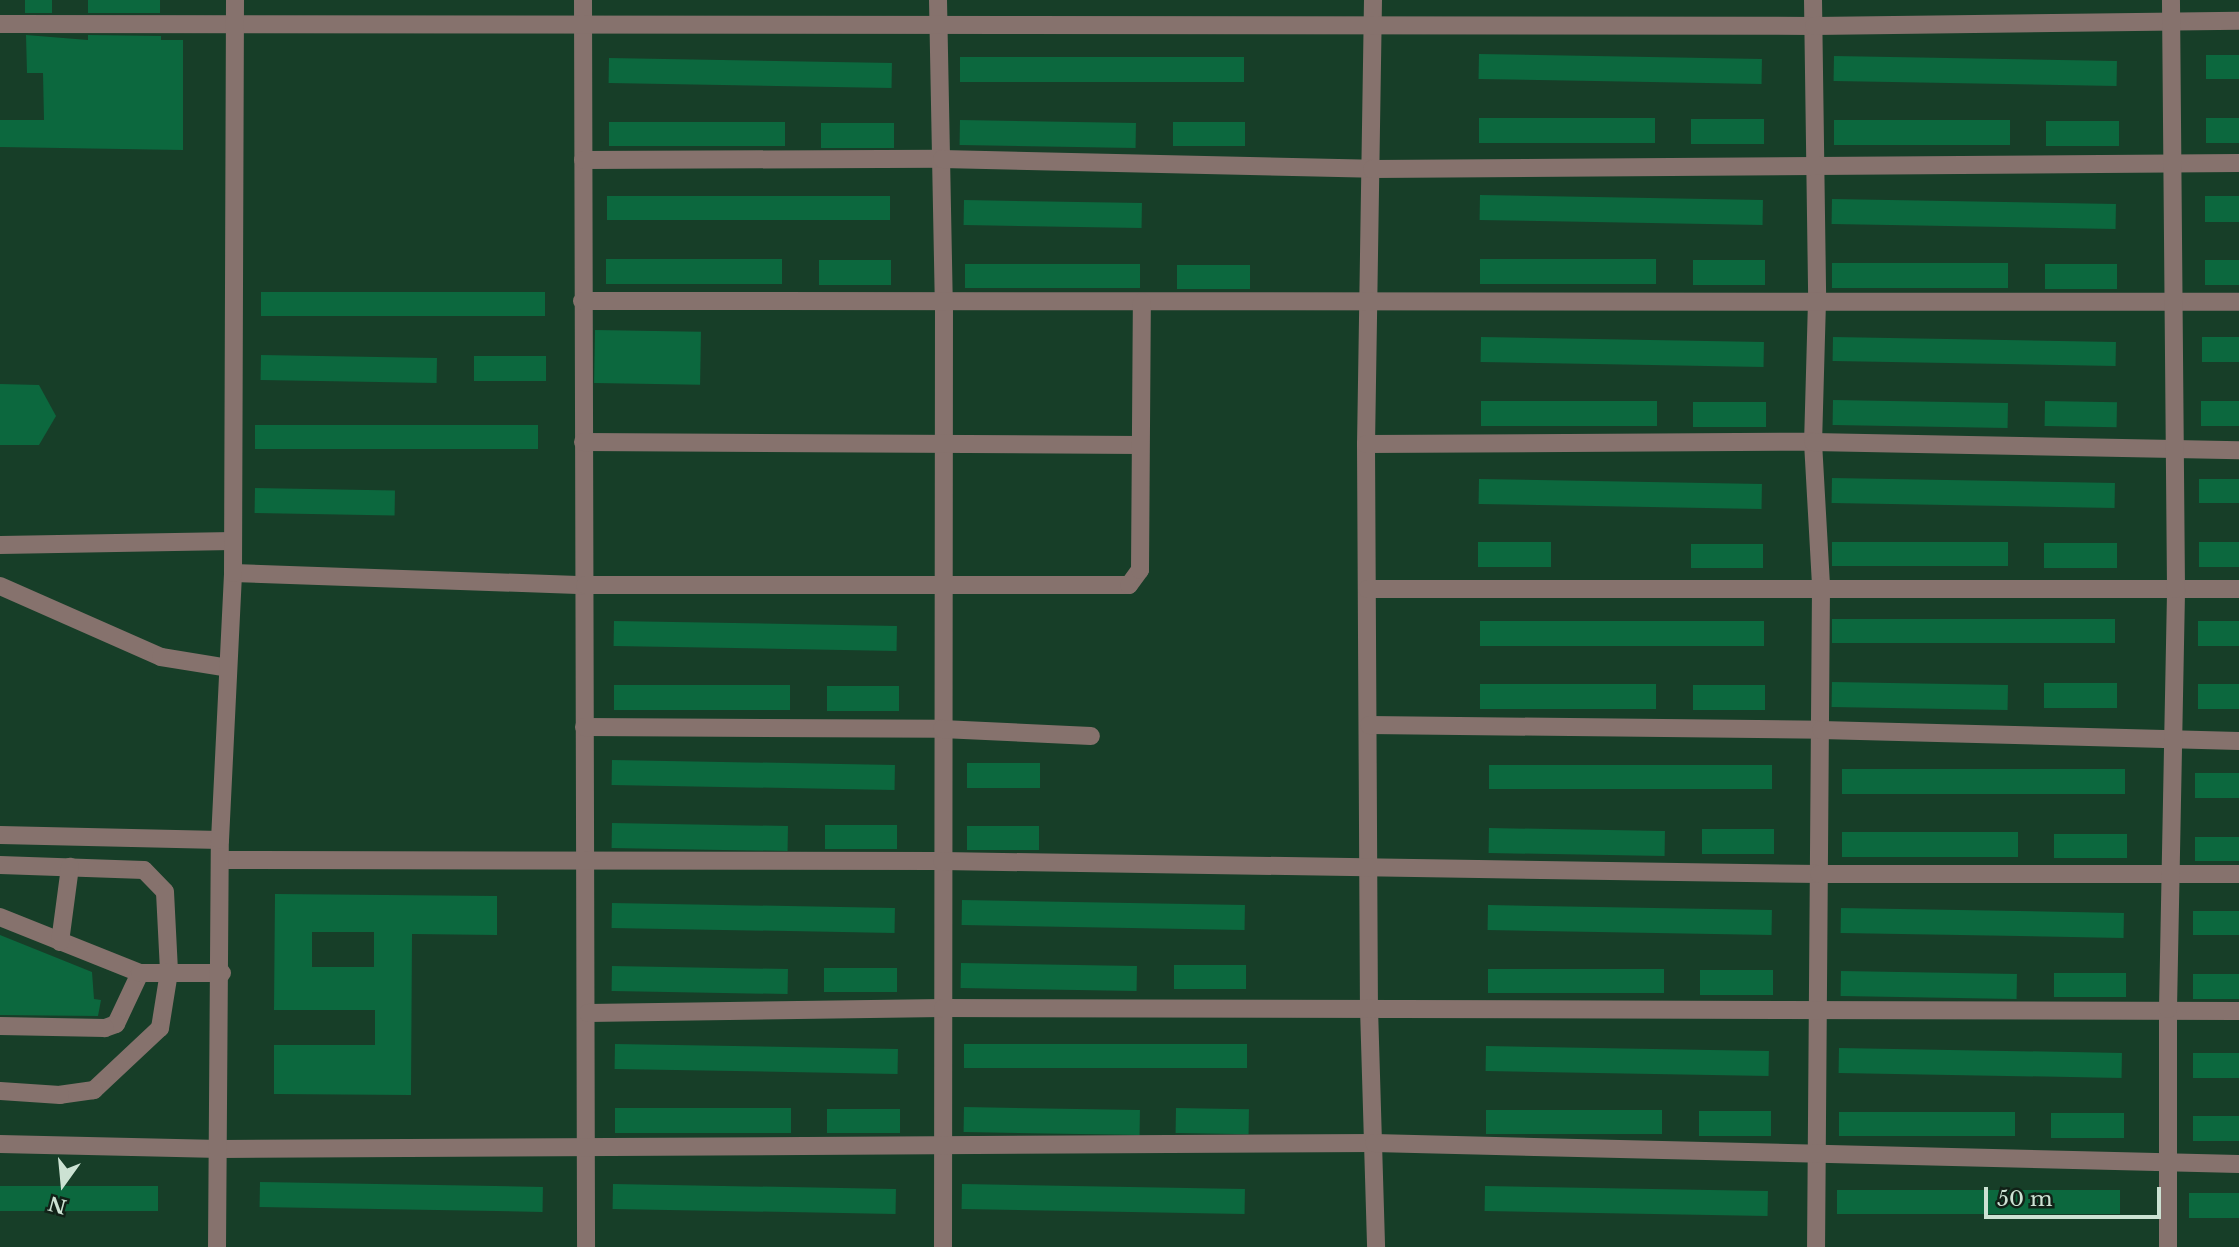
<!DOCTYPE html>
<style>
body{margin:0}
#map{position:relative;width:2239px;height:1247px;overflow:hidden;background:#173e28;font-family:"Libre Baskerville",serif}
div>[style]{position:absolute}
.building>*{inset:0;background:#0c683e;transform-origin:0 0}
.minor>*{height:18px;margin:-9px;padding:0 9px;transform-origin:9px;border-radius:9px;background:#86726d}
span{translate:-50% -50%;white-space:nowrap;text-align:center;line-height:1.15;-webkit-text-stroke:7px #112117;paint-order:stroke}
.north{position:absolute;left:28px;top:1149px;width:70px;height:70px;-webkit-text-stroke:5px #112117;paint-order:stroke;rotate:195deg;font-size:19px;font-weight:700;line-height:28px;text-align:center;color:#cce2d3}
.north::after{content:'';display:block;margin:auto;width:24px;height:32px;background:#cce2d3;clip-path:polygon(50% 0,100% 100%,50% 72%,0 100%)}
.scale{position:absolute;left:1984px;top:1187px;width:177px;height:32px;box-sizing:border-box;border:4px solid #cce2d3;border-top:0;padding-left:9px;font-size:21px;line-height:24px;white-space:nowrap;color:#cce2d3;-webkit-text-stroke:5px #112117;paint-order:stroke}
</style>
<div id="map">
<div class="building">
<i style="left:25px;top:0;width:27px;height:13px"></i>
<i style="left:88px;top:0;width:72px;height:13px"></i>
<i style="clip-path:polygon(26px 35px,88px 40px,88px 35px,161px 36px,161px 40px,183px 40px,183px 150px,0 147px,0 120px,44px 120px,43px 73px,27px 73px)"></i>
<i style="left:1479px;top:54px;width:283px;height:25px;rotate:1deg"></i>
<i style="left:2206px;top:55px;width:33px;height:24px"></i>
<i style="left:1834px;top:56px;width:283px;height:25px;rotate:1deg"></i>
<i style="left:960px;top:57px;width:284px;height:25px"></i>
<i style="left:609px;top:58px;width:283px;height:25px;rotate:1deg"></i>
<i style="left:1479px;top:118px;width:176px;height:25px"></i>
<i style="left:2206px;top:118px;width:33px;height:25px"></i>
<i style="left:1691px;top:119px;width:73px;height:25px"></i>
<i style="left:960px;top:120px;width:176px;height:25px;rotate:1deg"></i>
<i style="left:1834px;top:120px;width:176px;height:25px"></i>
<i style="left:2046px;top:121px;width:73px;height:25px"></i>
<i style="left:609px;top:122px;width:176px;height:24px"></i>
<i style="left:1173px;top:122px;width:72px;height:24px"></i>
<i style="left:821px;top:123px;width:73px;height:25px"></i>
<i style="left:1480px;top:195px;width:283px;height:25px;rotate:1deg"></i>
<i style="left:607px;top:196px;width:283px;height:24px"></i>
<i style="left:2205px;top:196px;width:34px;height:26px"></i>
<i style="left:1832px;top:199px;width:284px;height:25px;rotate:1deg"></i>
<i style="left:964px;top:200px;width:178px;height:25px;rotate:1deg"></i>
<i style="left:606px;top:259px;width:176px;height:25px"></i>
<i style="left:1480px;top:259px;width:176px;height:25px"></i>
<i style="left:819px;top:260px;width:72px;height:25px"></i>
<i style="left:1693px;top:260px;width:72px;height:25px"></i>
<i style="left:2205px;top:260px;width:34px;height:25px"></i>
<i style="left:1832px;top:263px;width:176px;height:25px"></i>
<i style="left:965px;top:264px;width:175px;height:24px"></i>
<i style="left:2045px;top:264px;width:72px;height:25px"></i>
<i style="left:1177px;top:265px;width:73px;height:24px"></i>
<i style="left:261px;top:292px;width:284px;height:24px"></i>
<i style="left:595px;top:330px;width:106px;height:53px;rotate:1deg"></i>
<i style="left:1481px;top:337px;width:283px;height:25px;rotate:1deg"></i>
<i style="left:1833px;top:337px;width:283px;height:24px;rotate:1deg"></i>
<i style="left:2202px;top:337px;width:37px;height:25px"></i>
<i style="left:261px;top:355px;width:176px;height:25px;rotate:1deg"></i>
<i style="left:474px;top:356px;width:72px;height:25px"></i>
<i style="clip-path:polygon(0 384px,39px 385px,56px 416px,39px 445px,0 445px)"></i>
<i style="left:1833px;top:400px;width:175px;height:25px;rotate:1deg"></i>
<i style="left:1481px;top:401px;width:176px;height:25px"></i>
<i style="left:2045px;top:401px;width:72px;height:25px;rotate:1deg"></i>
<i style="left:2201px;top:401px;width:38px;height:25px"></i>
<i style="left:1693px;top:402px;width:73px;height:25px"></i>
<i style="left:255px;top:425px;width:283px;height:24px"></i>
<i style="left:1832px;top:478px;width:283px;height:25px;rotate:1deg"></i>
<i style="left:1479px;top:479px;width:283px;height:25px;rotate:1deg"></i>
<i style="left:2199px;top:479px;width:40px;height:24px"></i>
<i style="left:255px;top:488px;width:140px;height:25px;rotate:1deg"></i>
<i style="left:1551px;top:542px;width:25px;height:73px;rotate:90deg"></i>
<i style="left:1832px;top:542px;width:176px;height:24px"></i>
<i style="left:2199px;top:542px;width:40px;height:25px"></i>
<i style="left:2044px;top:543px;width:73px;height:25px"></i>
<i style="left:1691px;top:544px;width:72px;height:24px"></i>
<i style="left:1832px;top:619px;width:283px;height:24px"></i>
<i style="left:614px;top:621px;width:283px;height:25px;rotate:1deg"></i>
<i style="left:1480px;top:621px;width:284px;height:25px"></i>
<i style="left:2198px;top:621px;width:41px;height:25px"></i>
<i style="left:1832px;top:682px;width:176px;height:25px;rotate:1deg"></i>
<i style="left:2044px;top:683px;width:73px;height:25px"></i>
<i style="left:1480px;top:684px;width:176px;height:25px"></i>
<i style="left:2198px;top:684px;width:41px;height:25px"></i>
<i style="left:614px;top:685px;width:176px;height:25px"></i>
<i style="left:1693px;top:685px;width:72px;height:25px"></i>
<i style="left:827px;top:686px;width:72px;height:25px"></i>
<i style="left:612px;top:760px;width:283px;height:25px;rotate:1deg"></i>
<i style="left:967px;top:763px;width:73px;height:25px"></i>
<i style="left:1489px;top:765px;width:283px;height:24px"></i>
<i style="left:1842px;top:769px;width:283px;height:25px"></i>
<i style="left:2195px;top:773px;width:44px;height:25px"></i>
<i style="left:612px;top:823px;width:176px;height:25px;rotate:1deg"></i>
<i style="left:825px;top:825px;width:72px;height:24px"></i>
<i style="left:967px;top:826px;width:72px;height:24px"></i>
<i style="left:1489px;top:828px;width:176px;height:25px;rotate:1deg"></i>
<i style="left:1702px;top:829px;width:72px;height:25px"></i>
<i style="left:1842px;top:832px;width:176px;height:25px"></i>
<i style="left:2054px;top:834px;width:73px;height:24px"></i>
<i style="left:2195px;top:837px;width:44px;height:24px"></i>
<i style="clip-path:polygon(evenodd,275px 894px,497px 896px,497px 935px,412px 934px,411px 1095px,274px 1094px,274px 1045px,375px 1045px,375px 1010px,274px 1010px,275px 894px,312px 932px,374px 932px,374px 967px,312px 967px,312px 932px)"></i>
<i style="left:962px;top:900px;width:283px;height:25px;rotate:1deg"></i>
<i style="left:612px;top:903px;width:283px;height:25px;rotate:1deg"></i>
<i style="left:1488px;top:905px;width:284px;height:25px;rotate:1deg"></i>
<i style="left:1841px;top:908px;width:283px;height:25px;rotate:1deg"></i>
<i style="left:2193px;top:911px;width:46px;height:24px"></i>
<i style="clip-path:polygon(0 935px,92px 972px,94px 999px,101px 1000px,98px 1016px,0 1015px)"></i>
<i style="left:961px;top:963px;width:176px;height:25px;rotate:1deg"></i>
<i style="left:1174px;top:965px;width:72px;height:24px"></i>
<i style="left:612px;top:966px;width:176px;height:25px;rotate:1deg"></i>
<i style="left:824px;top:968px;width:73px;height:24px"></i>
<i style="left:1488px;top:969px;width:176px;height:24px"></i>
<i style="left:1700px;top:970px;width:73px;height:25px"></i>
<i style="left:1841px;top:971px;width:176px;height:25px;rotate:1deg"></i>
<i style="left:2054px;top:973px;width:72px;height:24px"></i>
<i style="left:2193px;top:974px;width:46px;height:25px"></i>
<i style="left:615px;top:1044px;width:283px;height:25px;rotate:1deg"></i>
<i style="left:964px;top:1044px;width:283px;height:24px"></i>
<i style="left:1486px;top:1046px;width:283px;height:25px;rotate:1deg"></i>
<i style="left:1839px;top:1048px;width:283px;height:25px;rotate:1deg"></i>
<i style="left:2193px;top:1053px;width:46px;height:25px"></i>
<i style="left:964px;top:1107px;width:176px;height:25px;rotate:1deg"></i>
<i style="left:615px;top:1108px;width:176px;height:25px"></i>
<i style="left:1176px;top:1108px;width:73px;height:25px;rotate:1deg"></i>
<i style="left:827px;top:1109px;width:73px;height:24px"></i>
<i style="left:1486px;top:1110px;width:176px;height:24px"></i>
<i style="left:1699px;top:1111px;width:72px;height:25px"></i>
<i style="left:1839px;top:1112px;width:176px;height:24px"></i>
<i style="left:2051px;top:1113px;width:73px;height:25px"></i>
<i style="left:2193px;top:1116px;width:46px;height:25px"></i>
<i style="left:260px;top:1182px;width:283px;height:25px;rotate:1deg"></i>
<i style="left:613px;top:1184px;width:283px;height:25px;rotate:1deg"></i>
<i style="left:962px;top:1184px;width:283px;height:25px;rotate:1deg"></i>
<i style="left:0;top:1186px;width:158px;height:25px"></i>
<i style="left:1485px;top:1186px;width:283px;height:25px;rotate:1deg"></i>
<i style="left:1837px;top:1190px;width:283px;height:24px"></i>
<i style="left:2189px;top:1193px;width:50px;height:25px"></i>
</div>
<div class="minor">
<i style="left:583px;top:0;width:1247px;rotate:89.86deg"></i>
<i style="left:938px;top:0;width:302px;rotate:88.9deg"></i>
<i style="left:944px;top:302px;width:945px;rotate:90.06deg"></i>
<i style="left:1373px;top:0;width:444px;rotate:90.9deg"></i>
<i style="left:1366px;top:444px;width:564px;rotate:89.7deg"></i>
<i style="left:1369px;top:1008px;width:239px;rotate:88.3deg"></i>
<i style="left:1813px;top:0;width:301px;rotate:89.2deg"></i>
<i style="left:1817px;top:301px;width:141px;rotate:91.6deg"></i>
<i style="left:1813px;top:442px;width:144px;rotate:86.8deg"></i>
<i style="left:1821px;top:586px;width:661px;rotate:90.43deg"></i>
<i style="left:0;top:24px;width:1814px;rotate:0.06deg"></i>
<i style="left:1814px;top:26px;width:425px;rotate:-0.7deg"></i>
<i style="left:583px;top:160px;width:359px;rotate:-0.2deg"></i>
<i style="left:942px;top:159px;width:430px;rotate:1.3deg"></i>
<i style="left:1372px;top:169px;width:867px;rotate:-0.4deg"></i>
<i style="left:582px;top:301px;width:1657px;rotate:0.03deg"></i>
<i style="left:583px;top:442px;width:557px;rotate:0.31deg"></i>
<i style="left:1366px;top:444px;width:447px;rotate:-0.3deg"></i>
<i style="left:1813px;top:442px;width:426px;rotate:1.1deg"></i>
<i style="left:0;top:545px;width:233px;rotate:-1deg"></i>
<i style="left:233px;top:573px;width:352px;rotate:2deg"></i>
<i style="left:585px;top:585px;width:544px"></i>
<i style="left:1129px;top:585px;width:19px;rotate:-54deg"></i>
<i style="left:1140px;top:570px;width:268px;rotate:-89.6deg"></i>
<i style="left:0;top:586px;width:176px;rotate:23.8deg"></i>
<i style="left:161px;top:657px;width:68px;rotate:9.3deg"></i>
<i style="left:1367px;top:589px;width:872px"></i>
<i style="left:1369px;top:725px;width:452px;rotate:0.6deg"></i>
<i style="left:1821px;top:730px;width:418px;rotate:1.5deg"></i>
<i style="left:584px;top:727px;width:358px;rotate:0.3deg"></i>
<i style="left:942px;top:729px;width:149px;rotate:2.7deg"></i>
<i style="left:0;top:835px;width:220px;rotate:1.3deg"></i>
<i style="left:220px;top:860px;width:722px;rotate:0.08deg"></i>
<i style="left:942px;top:861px;width:877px;rotate:0.85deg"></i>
<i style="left:1819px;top:874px;width:420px"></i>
<i style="left:0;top:865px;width:144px;rotate:2deg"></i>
<i style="left:144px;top:870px;width:30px;rotate:46deg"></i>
<i style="left:165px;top:892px;width:80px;rotate:87.1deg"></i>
<i style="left:169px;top:972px;width:57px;rotate:99.1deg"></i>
<i style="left:160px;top:1028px;width:91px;rotate:136.8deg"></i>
<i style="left:94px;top:1090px;width:34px;rotate:172deg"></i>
<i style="left:60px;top:1095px;width:60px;rotate:-176.2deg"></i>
<i style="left:0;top:917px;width:151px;rotate:21.8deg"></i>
<i style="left:140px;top:973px;width:56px;rotate:115.2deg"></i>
<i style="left:116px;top:1024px;width:12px;rotate:160deg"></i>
<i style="left:105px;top:1028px;width:105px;rotate:-178.9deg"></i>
<i style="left:60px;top:942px;width:76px;rotate:-82.4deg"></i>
<i style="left:140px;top:973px;width:82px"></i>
<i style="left:588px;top:1013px;width:355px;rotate:-0.8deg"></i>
<i style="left:943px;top:1008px;width:1296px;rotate:0.13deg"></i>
<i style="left:0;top:1144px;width:220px;rotate:1.3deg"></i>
<i style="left:220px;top:1149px;width:1154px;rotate:-0.3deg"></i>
<i style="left:1374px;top:1143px;width:865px;rotate:1.39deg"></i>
<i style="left:217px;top:1247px;width:407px;rotate:-89.6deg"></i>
<i style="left:220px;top:840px;width:267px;rotate:-87.2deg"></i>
<i style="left:233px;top:573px;width:573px;rotate:-89.8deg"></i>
<i style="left:2168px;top:1247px;width:238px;rotate:-90deg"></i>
<i style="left:2168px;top:1009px;width:420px;rotate:-88.9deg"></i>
<i style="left:2176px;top:589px;width:589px;rotate:-90.49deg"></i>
</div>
<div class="north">N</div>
<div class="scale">50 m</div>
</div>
